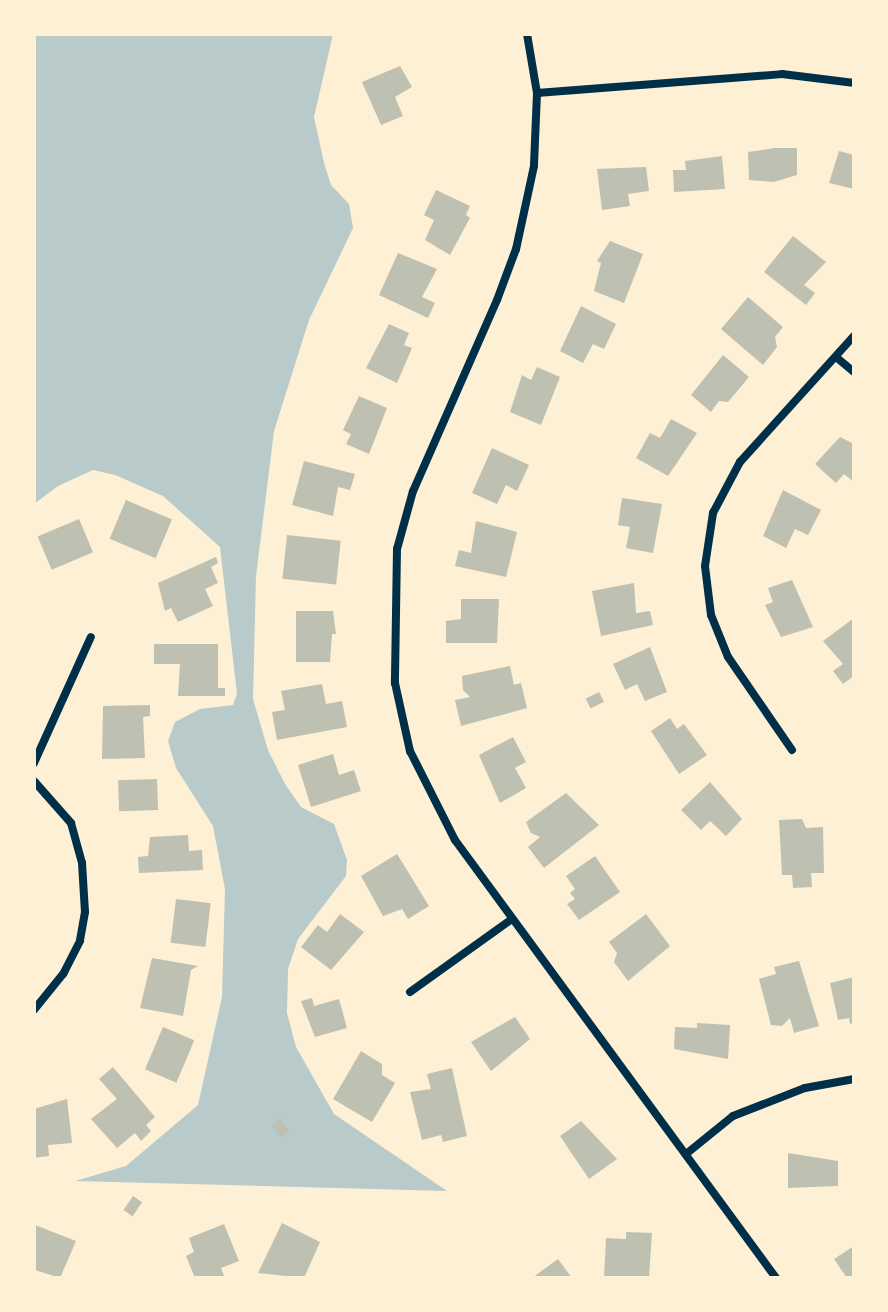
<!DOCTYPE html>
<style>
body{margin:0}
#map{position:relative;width:888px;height:1312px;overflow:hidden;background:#fdf0d5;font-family:Rubik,sans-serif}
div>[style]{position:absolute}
.green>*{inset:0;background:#b9caca}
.building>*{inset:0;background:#bec0b2;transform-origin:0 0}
.minor>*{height:8px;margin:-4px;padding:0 4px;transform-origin:4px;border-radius:4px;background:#003049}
span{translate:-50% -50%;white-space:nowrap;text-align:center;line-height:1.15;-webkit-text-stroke:8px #fdf0d5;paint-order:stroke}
.frame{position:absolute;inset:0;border:36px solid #fdf0d5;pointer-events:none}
</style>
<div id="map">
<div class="green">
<i style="clip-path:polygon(34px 34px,333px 34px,314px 117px,324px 163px,331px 185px,349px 204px,353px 228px,309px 320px,274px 431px,256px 576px,253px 699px,268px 750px,285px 784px,301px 807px,334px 824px,347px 860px,346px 876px,298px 939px,288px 969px,287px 1013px,296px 1047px,334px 1114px,447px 1191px,75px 1181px,126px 1166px,198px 1105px,222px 997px,225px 889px,213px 826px,176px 768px,168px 741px,175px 722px,200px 709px,233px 705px,237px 694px,220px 547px,163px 496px,115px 475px,93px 470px,58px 486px,34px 504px)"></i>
</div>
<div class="building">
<i style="clip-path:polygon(400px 66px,412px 87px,395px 97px,403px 116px,381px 125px,362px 82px)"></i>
<i style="clip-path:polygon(775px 148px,797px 148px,797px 175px,774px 182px,749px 180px,748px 152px)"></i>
<i style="clip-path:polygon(839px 151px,854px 155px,854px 189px,829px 183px)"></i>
<i style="clip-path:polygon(722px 156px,725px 189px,674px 192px,673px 170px,686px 170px,685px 161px)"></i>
<i style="clip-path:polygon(646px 167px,649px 191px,628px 194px,630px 206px,602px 210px,597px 169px)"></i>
<i style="clip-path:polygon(436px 190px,470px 206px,466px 215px,470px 218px,450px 255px,425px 240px,434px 220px,424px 215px)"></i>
<i style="clip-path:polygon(793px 236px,826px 262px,804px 285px,815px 293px,806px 305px,764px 272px)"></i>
<i style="clip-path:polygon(610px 241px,643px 254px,624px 303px,594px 291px,601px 263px,597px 261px)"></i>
<i style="clip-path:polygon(398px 253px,437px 269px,422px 297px,435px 303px,428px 318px,379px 295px)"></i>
<i style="clip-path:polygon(748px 297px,783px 327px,775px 337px,777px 347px,763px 365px,721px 329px)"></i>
<i style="clip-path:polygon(581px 306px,616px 324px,604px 349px,593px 344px,583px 363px,560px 351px)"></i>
<i style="clip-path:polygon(389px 324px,409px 333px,404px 345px,412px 348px,397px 383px,366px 368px)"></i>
<i style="clip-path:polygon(723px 355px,749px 377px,728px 402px,719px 401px,711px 412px,691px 395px)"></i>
<i style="clip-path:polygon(537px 367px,560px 377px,541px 425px,510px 412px,522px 375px,531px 380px)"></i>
<i style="clip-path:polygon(359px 396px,387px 408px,369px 454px,346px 444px,351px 434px,343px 430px)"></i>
<i style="clip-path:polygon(671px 419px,697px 433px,668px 476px,636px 458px,650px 433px,660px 438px)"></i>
<i style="clip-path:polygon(840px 437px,854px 444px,854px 482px,844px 474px,836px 483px,815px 464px)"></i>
<i style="clip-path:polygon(492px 448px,529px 465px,517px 491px,506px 485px,497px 504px,472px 493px)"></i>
<i style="clip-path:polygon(304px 461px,355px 474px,350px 490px,338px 487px,333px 516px,292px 505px)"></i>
<i style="clip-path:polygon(783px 490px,821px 510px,808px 535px,795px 529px,786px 548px,763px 536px)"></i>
<i style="clip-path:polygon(622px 498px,662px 504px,653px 553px,626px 548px,630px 527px,618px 525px)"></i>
<i style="left:126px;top:500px;width:50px;height:42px;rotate:23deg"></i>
<i style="left:79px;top:519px;width:36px;height:45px;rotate:67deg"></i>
<i style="clip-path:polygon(476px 521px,517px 532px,506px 577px,455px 566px,459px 550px,471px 553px)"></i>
<i style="left:287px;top:535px;width:54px;height:44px;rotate:6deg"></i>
<i style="clip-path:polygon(216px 557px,218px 563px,211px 567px,218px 583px,205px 589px,213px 606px,178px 622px,171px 608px,165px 611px,158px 583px)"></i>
<i style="clip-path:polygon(792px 580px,813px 627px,781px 637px,765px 605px,773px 602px,768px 588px)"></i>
<i style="clip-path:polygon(634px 583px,636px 613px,650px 611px,653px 625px,601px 636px,592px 591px)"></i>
<i style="clip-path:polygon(461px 599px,499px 599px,497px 643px,446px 643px,446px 621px,461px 619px)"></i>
<i style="clip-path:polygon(296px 611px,333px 611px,336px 634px,332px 634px,330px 662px,296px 662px)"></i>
<i style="clip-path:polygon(854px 618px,854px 676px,843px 684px,833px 671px,843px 664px,823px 641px)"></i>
<i style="clip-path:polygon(154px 644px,218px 644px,218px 688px,225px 688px,225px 696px,178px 696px,180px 664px,154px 664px)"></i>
<i style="clip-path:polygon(650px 647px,667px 692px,645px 701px,637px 684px,625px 690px,613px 664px)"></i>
<i style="clip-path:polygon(510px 666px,514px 685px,521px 683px,527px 708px,461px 726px,455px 700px,470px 697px,463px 690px,462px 676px)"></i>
<i style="clip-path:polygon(322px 684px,326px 704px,342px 701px,347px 727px,277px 740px,272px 712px,285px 710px,281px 691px)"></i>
<i style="left:599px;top:692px;width:11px;height:15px;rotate:63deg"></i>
<i style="clip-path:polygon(150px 705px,150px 716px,143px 717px,145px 758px,102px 759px,103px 706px)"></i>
<i style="clip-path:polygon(670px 718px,677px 729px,684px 724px,707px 755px,679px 774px,651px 731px)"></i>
<i style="clip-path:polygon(513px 737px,526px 762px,515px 768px,526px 788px,500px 803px,479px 755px)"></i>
<i style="clip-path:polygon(333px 754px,339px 775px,354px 770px,361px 791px,311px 807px,298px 765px)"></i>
<i style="left:157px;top:779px;width:31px;height:39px;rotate:88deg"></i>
<i style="clip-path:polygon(710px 782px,742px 819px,726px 836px,710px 821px,701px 830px,681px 810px)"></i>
<i style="clip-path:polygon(566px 793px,599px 825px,544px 868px,528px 847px,540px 837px,531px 833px,526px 822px)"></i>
<i style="clip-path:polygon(802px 819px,806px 828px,823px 827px,824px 873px,811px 873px,812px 887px,793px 888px,792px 875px,782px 875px,779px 820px)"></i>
<i style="clip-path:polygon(188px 835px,189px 851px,202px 850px,203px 870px,139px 873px,138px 857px,148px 856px,150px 837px)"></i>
<i style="clip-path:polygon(397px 854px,429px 906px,408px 919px,402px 909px,383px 916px,361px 876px)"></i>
<i style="clip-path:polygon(595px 856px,620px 892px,579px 920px,567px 904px,575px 899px,570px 893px,575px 889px,566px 876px)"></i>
<i style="left:176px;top:899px;width:35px;height:44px;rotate:7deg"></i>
<i style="clip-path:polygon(340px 914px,364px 932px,331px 970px,301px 947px,318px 925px,327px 932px)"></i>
<i style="clip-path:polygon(646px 914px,670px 946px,628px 981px,614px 962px,617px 953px,609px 942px)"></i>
<i style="clip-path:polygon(152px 958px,198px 966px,191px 970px,183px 1016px,140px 1008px)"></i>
<i style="clip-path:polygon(799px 961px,819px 1026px,794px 1033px,790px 1018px,782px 1026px,771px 1025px,759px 979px,776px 974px,774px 967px)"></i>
<i style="clip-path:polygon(854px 977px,854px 1023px,850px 1024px,849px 1018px,838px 1020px,830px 983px)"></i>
<i style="clip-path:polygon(312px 998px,314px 1006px,339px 999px,347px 1028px,315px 1037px,301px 1001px)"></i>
<i style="clip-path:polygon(515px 1017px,530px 1039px,491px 1071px,471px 1042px)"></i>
<i style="clip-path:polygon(697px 1023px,730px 1025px,728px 1059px,674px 1049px,675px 1027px,697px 1028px)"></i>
<i style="left:163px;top:1027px;width:34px;height:46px;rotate:23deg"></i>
<i style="clip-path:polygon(361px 1051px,382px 1064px,382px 1075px,395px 1083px,372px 1122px,333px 1099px)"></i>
<i style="clip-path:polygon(113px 1067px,155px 1117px,146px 1125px,151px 1131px,141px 1141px,135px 1133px,117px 1148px,91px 1119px,117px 1099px,99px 1079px)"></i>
<i style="clip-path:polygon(452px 1068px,467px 1136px,443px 1142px,441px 1135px,422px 1140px,410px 1092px,431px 1089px,427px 1074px)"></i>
<i style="clip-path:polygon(67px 1099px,72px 1143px,48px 1145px,49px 1156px,34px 1158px,34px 1109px)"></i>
<i style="left:280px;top:1119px;width:15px;height:11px;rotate:48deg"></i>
<i style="clip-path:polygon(581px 1121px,617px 1159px,589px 1179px,560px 1136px)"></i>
<i style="clip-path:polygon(788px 1153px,838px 1161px,838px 1186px,788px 1188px)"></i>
<i style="left:133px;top:1196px;width:11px;height:17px;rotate:34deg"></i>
<i style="clip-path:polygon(282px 1223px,320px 1242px,304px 1278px,258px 1273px)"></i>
<i style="clip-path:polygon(224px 1224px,239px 1261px,221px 1268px,224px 1276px,195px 1278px,186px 1256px,194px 1252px,189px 1238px)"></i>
<i style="clip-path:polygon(35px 1225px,76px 1241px,60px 1278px,35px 1270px)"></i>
<i style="clip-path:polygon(626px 1232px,652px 1233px,649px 1278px,604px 1278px,606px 1238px,626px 1239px)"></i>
<i style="clip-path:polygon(854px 1246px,854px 1278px,847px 1278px,834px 1259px)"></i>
<i style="clip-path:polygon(558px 1259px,572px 1278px,532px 1278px)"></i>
</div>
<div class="minor">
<i style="left:527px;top:34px;width:60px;rotate:80.4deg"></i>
<i style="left:537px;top:93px;width:73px;rotate:92.4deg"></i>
<i style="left:534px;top:166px;width:85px;rotate:102.2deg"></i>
<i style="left:516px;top:249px;width:54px;rotate:110.4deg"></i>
<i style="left:497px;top:300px;width:209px;rotate:113.7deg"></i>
<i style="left:413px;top:491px;width:60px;rotate:105.4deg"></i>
<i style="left:397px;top:549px;width:134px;rotate:90.9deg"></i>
<i style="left:395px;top:683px;width:70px;rotate:77.6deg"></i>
<i style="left:410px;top:751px;width:100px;rotate:63.2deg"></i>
<i style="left:455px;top:840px;width:543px;rotate:53.76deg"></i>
<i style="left:537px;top:93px;width:246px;rotate:-4.4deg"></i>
<i style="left:782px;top:74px;width:73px;rotate:7.1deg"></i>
<i style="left:836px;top:357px;width:23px;rotate:40deg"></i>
<i style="left:792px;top:750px;width:113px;rotate:-124.5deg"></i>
<i style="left:728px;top:657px;width:45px;rotate:-112deg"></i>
<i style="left:711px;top:615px;width:49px;rotate:-97deg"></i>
<i style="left:705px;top:566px;width:54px;rotate:-81.4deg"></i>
<i style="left:713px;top:513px;width:58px;rotate:-62.1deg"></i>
<i style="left:740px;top:462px;width:170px;rotate:-47.9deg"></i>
<i style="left:34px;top:763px;width:138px;rotate:-65.7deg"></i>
<i style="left:34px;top:781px;width:56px;rotate:48.6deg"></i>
<i style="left:71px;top:823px;width:41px;rotate:74.6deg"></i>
<i style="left:82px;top:863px;width:49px;rotate:86.5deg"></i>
<i style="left:85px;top:912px;width:29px;rotate:100deg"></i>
<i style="left:80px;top:941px;width:37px;rotate:117deg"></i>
<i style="left:63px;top:974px;width:46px;rotate:128.9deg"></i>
<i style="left:410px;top:992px;width:125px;rotate:-35.6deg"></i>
<i style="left:686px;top:1154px;width:60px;rotate:-39deg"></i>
<i style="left:733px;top:1116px;width:77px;rotate:-21.3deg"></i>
<i style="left:805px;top:1088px;width:50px;rotate:-10.4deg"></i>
</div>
<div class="frame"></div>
</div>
